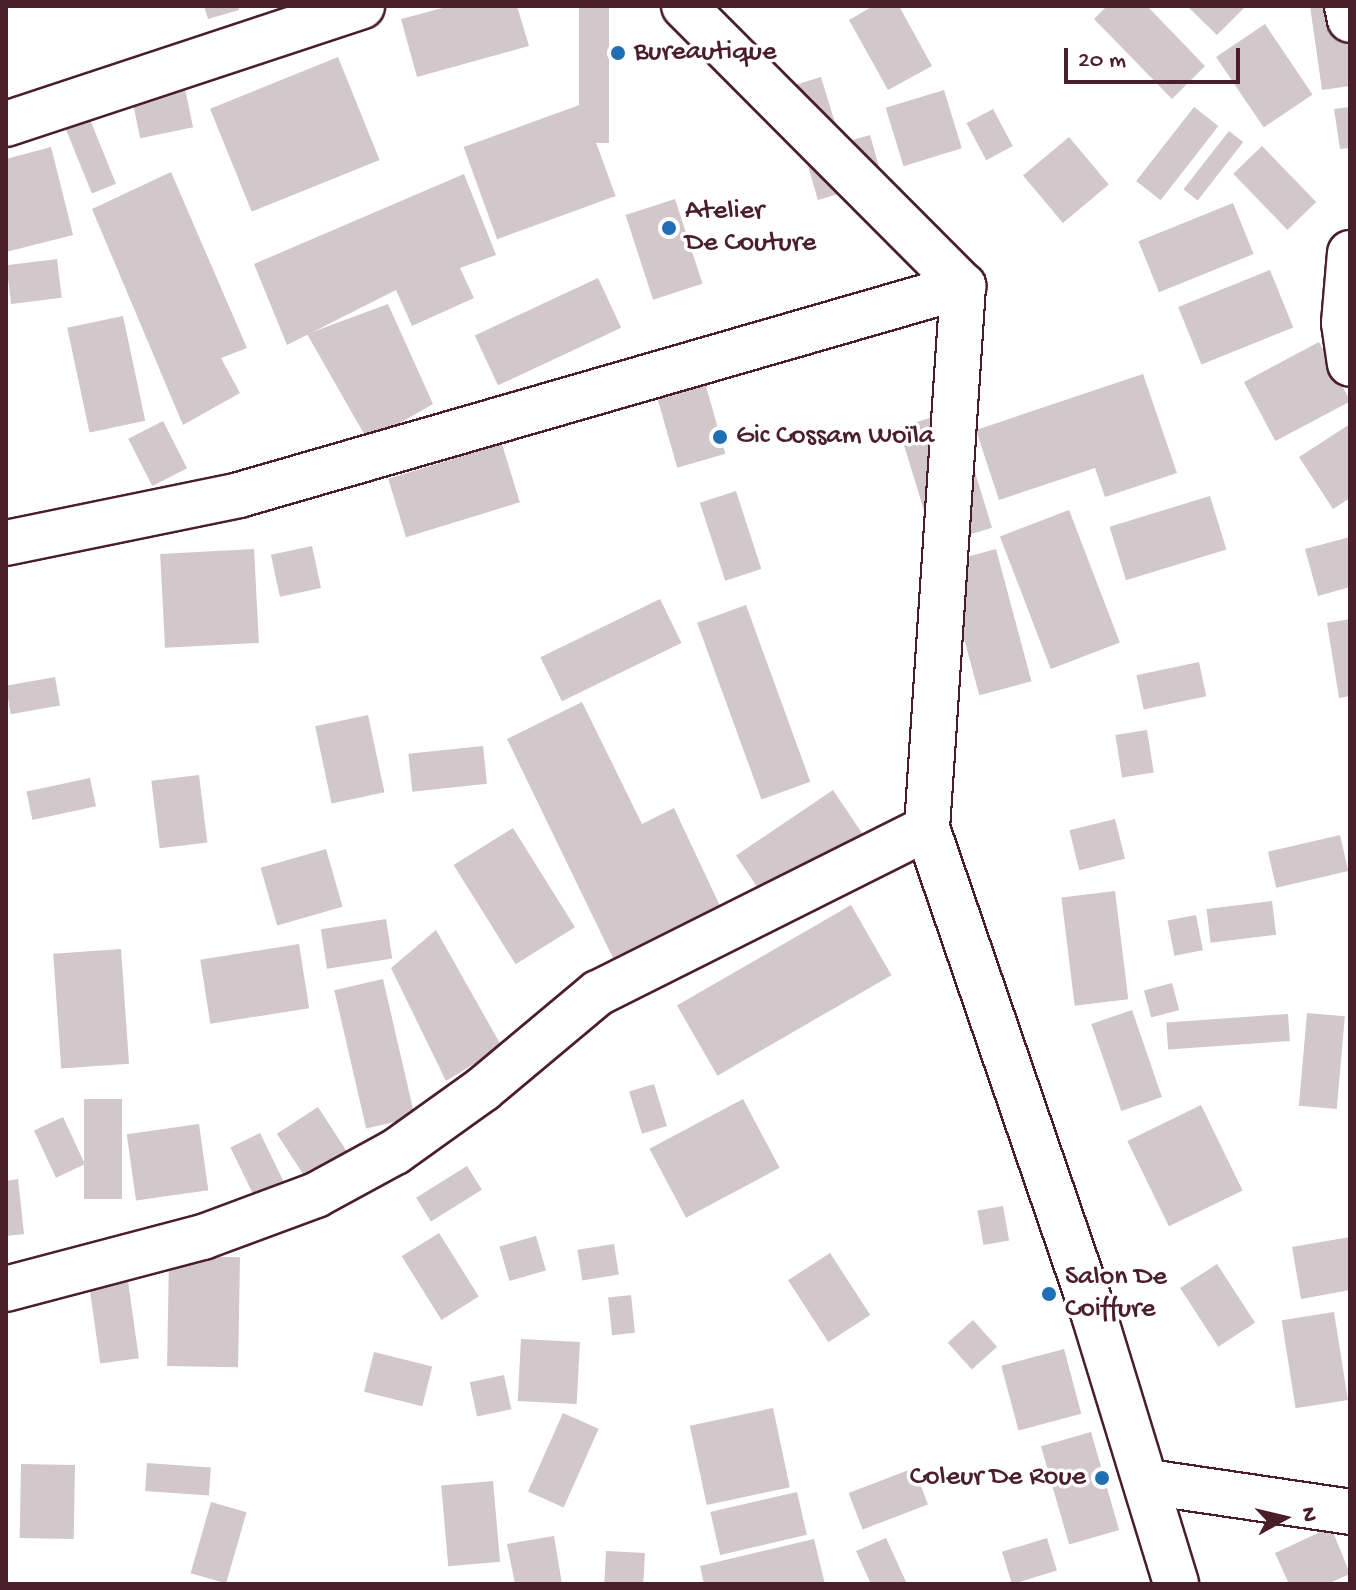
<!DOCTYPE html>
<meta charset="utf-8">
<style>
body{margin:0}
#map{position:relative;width:1356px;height:1590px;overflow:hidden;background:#fff;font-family:"Gochi Hand",sans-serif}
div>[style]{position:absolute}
.building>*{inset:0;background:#d2c7cb;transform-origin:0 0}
.roads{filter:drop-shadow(2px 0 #4a1f2b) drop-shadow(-2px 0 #4a1f2b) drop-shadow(0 2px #4a1f2b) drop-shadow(0 -2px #4a1f2b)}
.minor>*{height:44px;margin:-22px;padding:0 22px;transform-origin:22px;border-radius:22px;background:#fff}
.secondary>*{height:44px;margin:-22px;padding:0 22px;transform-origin:22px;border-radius:22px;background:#fff}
.dots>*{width:22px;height:22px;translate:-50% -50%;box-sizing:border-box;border:4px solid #fff;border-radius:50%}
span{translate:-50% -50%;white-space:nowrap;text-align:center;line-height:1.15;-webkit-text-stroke:7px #fff;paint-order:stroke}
.poi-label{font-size:28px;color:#4a1f2b}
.left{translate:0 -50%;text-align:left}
.right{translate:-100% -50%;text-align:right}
.frame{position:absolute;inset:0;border:8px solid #4a1f2b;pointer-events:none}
.north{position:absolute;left:1244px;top:1478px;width:80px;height:80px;-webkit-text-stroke:6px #fff;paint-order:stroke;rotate:82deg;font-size:22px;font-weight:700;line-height:32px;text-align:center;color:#4a1f2b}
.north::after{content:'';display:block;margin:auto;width:28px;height:36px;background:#4a1f2b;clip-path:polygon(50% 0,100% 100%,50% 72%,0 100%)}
.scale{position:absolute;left:1064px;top:48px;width:176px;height:36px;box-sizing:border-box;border:4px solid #4a1f2b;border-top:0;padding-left:10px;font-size:24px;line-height:28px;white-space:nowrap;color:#4a1f2b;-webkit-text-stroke:6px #fff;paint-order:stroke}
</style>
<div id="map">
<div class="building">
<i style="clip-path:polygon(204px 6px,238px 6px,239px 10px,208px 19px)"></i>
<i style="clip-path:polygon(450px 6px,517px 6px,529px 46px,417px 77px,401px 19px)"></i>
<i style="left:579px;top:6px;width:30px;height:137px"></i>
<i style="clip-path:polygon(873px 6px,899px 6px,932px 66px,888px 90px,849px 20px)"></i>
<i style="clip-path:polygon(1107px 6px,1147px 6px,1205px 66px,1172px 99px,1094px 19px)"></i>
<i style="clip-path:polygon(1187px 6px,1246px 6px,1217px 35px)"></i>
<i style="clip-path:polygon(1310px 6px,1350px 6px,1350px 86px,1322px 90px)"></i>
<i style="left:1265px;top:24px;width:85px;height:59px;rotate:56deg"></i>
<i style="left:338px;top:57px;width:111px;height:138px;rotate:68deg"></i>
<i style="left:821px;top:77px;width:52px;height:44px;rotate:73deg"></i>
<i style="left:185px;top:89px;width:39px;height:54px;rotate:78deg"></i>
<i style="left:944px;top:90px;width:61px;height:61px;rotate:73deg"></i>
<i style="left:582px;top:104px;width:98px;height:126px;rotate:70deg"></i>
<i style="left:1194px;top:107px;width:31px;height:94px;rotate:38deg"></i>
<i style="clip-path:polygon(1350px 107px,1350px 148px,1340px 149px,1334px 109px)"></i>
<i style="left:993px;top:109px;width:42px;height:30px;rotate:62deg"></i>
<i style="left:89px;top:117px;width:72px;height:26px;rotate:68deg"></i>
<i style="left:1229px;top:131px;width:18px;height:74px;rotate:38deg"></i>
<i style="left:870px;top:135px;width:48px;height:68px;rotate:74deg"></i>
<i style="left:1069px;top:137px;width:62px;height:60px;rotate:50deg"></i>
<i style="left:1262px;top:146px;width:78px;height:40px;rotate:46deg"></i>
<i style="clip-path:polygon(51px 147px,73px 235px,6px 252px,6px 159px)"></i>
<i style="clip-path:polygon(171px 172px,247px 348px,221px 358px,240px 393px,183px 425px,92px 209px)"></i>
<i style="clip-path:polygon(464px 174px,496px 255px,460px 268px,474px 298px,412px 326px,396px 290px,287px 345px,254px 264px)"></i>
<i style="left:675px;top:199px;width:89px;height:52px;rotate:72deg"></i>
<i style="left:1233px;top:203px;width:55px;height:102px;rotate:68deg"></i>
<i style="left:57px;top:259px;width:39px;height:51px;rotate:83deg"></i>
<i style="left:1270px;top:270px;width:62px;height:99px;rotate:68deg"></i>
<i style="left:598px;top:278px;width:55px;height:136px;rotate:65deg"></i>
<i style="clip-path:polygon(388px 304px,433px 404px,368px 441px,307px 334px)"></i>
<i style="left:123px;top:316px;width:107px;height:57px;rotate:78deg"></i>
<i style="left:1319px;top:342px;width:67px;height:85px;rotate:62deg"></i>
<i style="clip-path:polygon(1143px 374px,1177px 473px,1105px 497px,1095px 468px,999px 500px,976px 430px)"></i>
<i style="left:703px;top:376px;width:81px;height:50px;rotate:74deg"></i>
<i style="left:956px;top:410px;width:123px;height:60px;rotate:73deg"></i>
<i style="left:163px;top:421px;width:53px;height:39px;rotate:63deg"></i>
<i style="clip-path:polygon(1350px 424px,1350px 498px,1333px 509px,1299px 457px)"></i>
<i style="left:502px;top:444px;width:61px;height:119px;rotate:73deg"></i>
<i style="left:736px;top:491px;width:82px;height:38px;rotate:72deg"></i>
<i style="left:1210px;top:496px;width:56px;height:105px;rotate:73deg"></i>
<i style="left:1069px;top:510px;width:142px;height:74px;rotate:69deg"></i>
<i style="clip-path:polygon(1350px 537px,1350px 587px,1318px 596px,1305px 549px)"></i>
<i style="left:312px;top:546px;width:43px;height:42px;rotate:78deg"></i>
<i style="left:254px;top:549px;width:94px;height:94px;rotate:87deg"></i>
<i style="left:996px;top:549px;width:137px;height:54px;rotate:75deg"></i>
<i style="left:660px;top:599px;width:49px;height:133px;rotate:64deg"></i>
<i style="left:746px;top:605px;width:188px;height:52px;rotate:70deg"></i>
<i style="clip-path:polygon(1350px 619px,1350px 696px,1339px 698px,1327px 623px)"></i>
<i style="left:1199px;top:662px;width:35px;height:64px;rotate:78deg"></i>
<i style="left:55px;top:677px;width:29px;height:50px;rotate:80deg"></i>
<i style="clip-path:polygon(582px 702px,642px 824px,674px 808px,720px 906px,613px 958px,507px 739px)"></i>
<i style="left:368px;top:715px;width:79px;height:54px;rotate:78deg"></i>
<i style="left:1147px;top:730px;width:43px;height:32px;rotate:81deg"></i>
<i style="left:483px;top:746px;width:38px;height:75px;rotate:84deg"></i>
<i style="left:199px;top:775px;width:68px;height:48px;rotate:83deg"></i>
<i style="left:90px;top:778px;width:29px;height:65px;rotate:78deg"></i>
<i style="left:833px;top:790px;width:57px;height:117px;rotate:56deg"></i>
<i style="left:1115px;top:819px;width:41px;height:47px;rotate:76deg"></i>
<i style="left:513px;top:828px;width:117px;height:70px;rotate:58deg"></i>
<i style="left:1340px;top:835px;width:37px;height:74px;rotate:77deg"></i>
<i style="left:326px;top:849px;width:60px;height:68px;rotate:74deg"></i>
<i style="left:1115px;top:891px;width:109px;height:54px;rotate:83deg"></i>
<i style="left:1272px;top:901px;width:34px;height:66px;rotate:83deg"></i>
<i style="left:851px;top:905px;width:81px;height:201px;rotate:60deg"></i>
<i style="left:1196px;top:915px;width:36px;height:29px;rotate:79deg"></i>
<i style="left:386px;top:919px;width:40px;height:66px;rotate:81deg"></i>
<i style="clip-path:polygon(436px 930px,502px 1047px,446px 1081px,391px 968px)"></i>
<i style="left:299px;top:944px;width:65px;height:100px;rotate:81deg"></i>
<i style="left:121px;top:949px;width:115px;height:68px;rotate:86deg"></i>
<i style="left:383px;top:979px;width:142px;height:50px;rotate:77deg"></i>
<i style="left:1172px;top:983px;width:28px;height:29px;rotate:75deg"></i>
<i style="left:1132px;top:1010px;width:92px;height:43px;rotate:71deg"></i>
<i style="left:1307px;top:1013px;width:38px;height:93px;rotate:5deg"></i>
<i style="left:1288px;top:1014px;width:27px;height:122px;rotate:86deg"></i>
<i style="left:654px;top:1084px;width:44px;height:26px;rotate:73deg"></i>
<i style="left:84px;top:1099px;width:38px;height:100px"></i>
<i style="left:743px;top:1099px;width:78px;height:106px;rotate:62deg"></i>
<i style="left:1201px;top:1105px;width:95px;height:82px;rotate:64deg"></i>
<i style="left:318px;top:1107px;width:53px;height:49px;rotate:57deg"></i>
<i style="left:63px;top:1117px;width:52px;height:32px;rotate:65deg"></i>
<i style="left:199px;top:1124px;width:67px;height:73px;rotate:82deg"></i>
<i style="left:260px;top:1133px;width:55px;height:33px;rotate:64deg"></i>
<i style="left:467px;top:1166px;width:28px;height:60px;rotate:58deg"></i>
<i style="clip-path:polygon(18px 1179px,24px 1234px,6px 1236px,6px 1181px)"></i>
<i style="left:1003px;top:1206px;width:35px;height:26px;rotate:80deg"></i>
<i style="left:439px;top:1233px;width:75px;height:44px;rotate:58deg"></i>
<i style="left:536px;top:1236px;width:36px;height:38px;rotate:74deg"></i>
<i style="clip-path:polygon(1350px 1237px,1350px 1290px,1301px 1299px,1292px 1247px)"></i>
<i style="left:614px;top:1244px;width:31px;height:37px;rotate:81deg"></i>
<i style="left:830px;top:1253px;width:74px;height:50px;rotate:57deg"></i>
<i style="left:169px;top:1256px;width:71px;height:110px;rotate:1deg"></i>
<i style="left:1217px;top:1264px;width:70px;height:44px;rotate:57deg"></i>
<i style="left:127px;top:1274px;width:85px;height:39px;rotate:82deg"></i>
<i style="left:631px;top:1295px;width:38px;height:23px;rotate:84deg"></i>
<i style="left:1334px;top:1312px;width:89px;height:53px;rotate:81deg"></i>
<i style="left:973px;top:1320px;width:36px;height:34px;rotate:48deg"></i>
<i style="left:521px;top:1339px;width:59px;height:62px;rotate:3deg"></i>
<i style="left:1064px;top:1349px;width:67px;height:65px;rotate:75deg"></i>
<i style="left:374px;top:1352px;width:60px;height:41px;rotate:14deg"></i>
<i style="left:504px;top:1375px;width:35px;height:35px;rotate:78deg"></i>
<i style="left:773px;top:1408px;width:81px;height:85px;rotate:78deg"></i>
<i style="left:563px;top:1413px;width:39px;height:86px;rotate:24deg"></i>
<i style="left:1091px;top:1432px;width:102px;height:52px;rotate:74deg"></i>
<i style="left:147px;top:1463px;width:64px;height:28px;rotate:4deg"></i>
<i style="left:21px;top:1464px;width:54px;height:74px;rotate:1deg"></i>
<i style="left:914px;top:1468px;width:39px;height:70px;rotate:69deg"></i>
<i style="left:493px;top:1481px;width:81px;height:52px;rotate:85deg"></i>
<i style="left:797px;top:1492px;width:44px;height:89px;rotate:77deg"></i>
<i style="left:211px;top:1502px;width:37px;height:74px;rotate:16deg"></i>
<i style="clip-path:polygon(1331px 1527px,1350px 1574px,1327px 1584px,1289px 1584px,1275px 1553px)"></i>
<i style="clip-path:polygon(554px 1536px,562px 1584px,515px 1584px,507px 1544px)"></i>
<i style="clip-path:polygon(886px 1538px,907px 1584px,871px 1584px,856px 1551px)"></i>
<i style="left:1047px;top:1538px;width:34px;height:47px;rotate:73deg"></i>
<i style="clip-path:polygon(814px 1539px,825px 1584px,704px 1584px,700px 1566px)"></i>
<i style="left:606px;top:1551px;width:39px;height:33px;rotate:3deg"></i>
</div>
<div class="roads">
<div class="minor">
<i style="left:1347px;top:6px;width:14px;rotate:78deg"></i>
<i style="left:6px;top:124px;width:375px;rotate:-18.3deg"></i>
<i style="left:1350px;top:253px;width:70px;rotate:94.9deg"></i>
<i style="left:1344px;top:323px;width:41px;rotate:81.7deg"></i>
<i style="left:6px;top:543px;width:238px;rotate:-11.6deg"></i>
<i style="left:239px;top:495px;width:754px;rotate:-16.1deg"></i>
<i style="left:6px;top:1289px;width:204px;rotate:-14.8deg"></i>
<i style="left:203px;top:1237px;width:121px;rotate:-20.4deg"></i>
<i style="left:316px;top:1195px;width:90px;rotate:-28.6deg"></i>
<i style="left:395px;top:1152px;width:108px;rotate:-35.6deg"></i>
<i style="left:483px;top:1089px;width:150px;rotate:-39.9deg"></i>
<i style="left:598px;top:993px;width:368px;rotate:-26.6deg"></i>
<i style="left:1148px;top:1482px;width:204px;rotate:8.4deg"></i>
</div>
<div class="secondary">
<i style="left:684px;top:6px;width:395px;rotate:45.1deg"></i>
<i style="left:963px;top:286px;width:543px;rotate:93.8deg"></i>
<i style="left:927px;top:828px;width:515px;rotate:71.07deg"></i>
<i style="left:1094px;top:1315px;width:281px;rotate:73deg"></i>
</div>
</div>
<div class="dots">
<i style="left:618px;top:53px;background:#1f6fb2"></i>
<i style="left:669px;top:228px;background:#1f6fb2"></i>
<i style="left:720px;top:437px;background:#1f6fb2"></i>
<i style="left:1049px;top:1294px;background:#1f6fb2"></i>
<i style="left:1102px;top:1478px;background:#1f6fb2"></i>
</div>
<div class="poi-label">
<span class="left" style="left:634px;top:53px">Bureautique</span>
<span class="left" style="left:685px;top:228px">Atelier<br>De Couture</span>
<span class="left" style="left:736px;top:437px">Gic Cossam Woïla</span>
<span class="left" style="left:1065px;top:1294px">Salon De<br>Coiffure</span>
<span class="right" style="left:1086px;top:1478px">Coleur De Roue</span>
</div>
<div class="frame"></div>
<div class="north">N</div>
<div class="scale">20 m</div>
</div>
